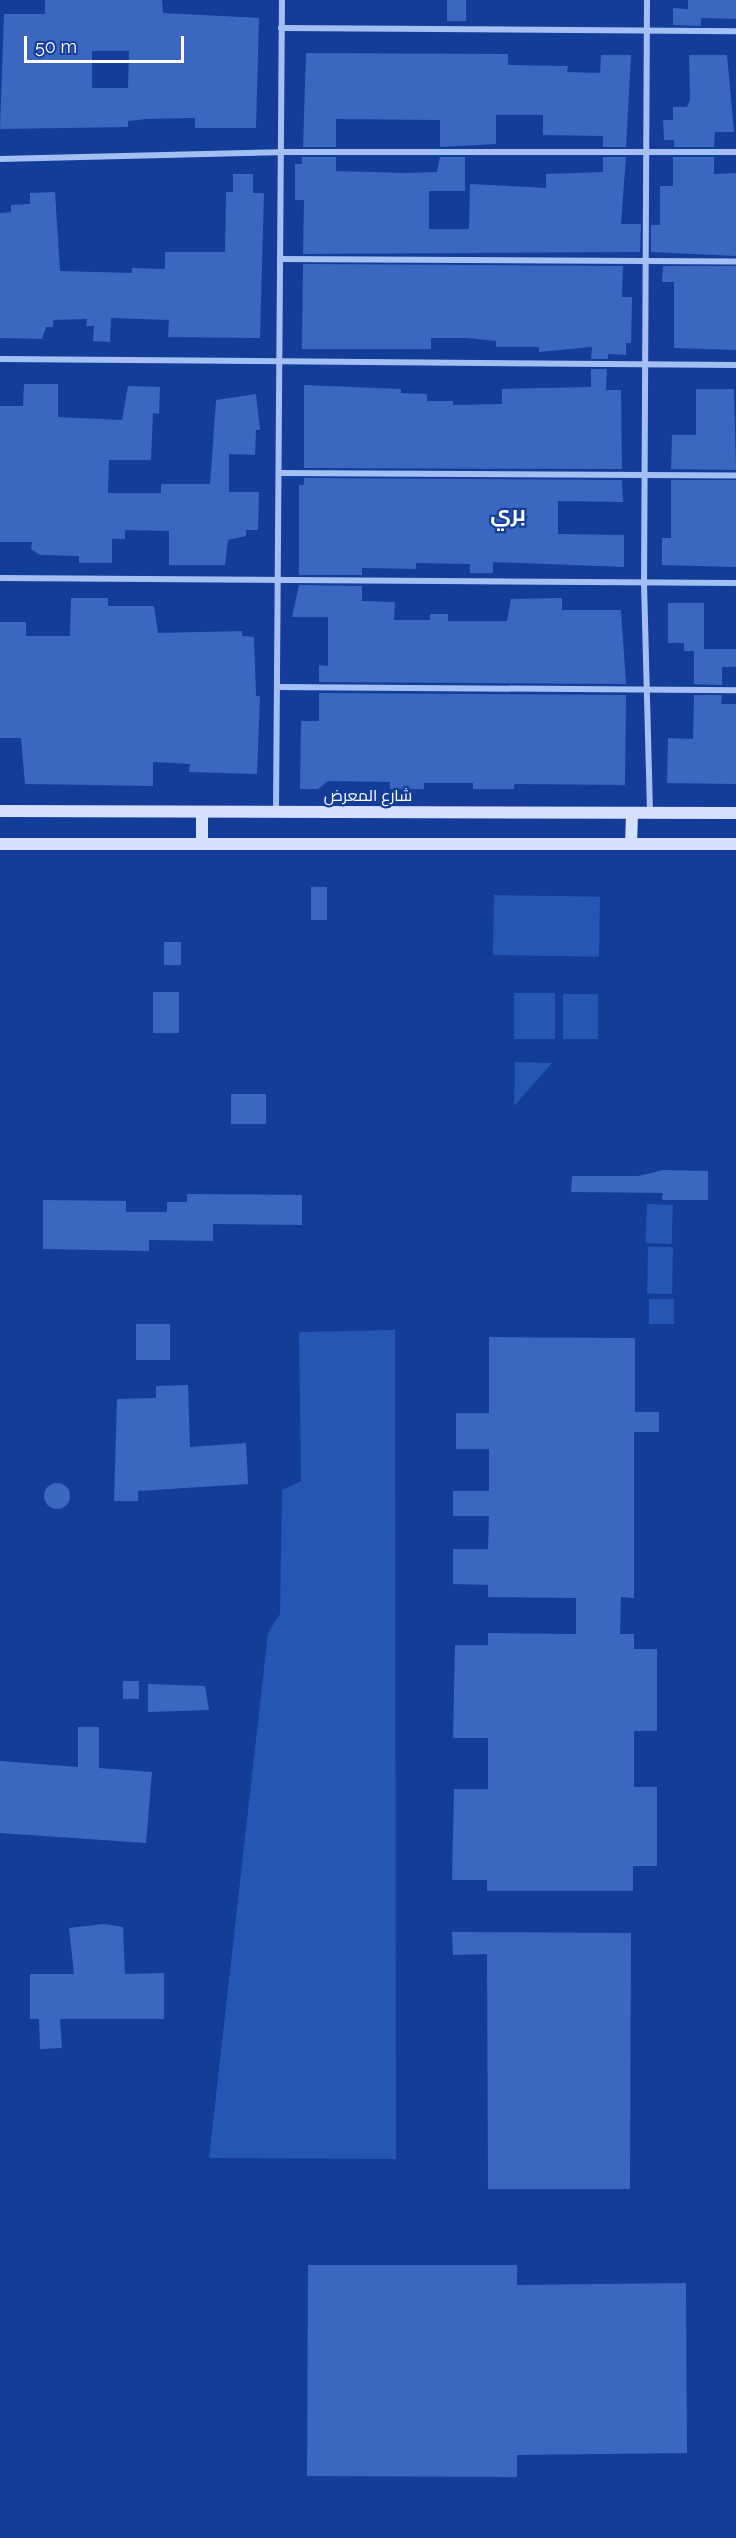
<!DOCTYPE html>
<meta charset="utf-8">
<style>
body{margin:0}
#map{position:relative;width:736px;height:2538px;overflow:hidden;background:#133d98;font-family:Raleway,Cairo,sans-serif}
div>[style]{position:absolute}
.green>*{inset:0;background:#2556b6;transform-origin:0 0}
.building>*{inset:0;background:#3b67c0;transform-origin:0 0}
.round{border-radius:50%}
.minor>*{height:6px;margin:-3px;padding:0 3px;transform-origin:3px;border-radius:3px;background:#a4bff3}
.secondary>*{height:12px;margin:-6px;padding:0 6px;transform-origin:6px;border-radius:6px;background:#d4e0fd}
span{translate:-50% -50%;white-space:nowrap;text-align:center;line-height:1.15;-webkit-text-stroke:4.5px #133d98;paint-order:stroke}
.street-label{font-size:16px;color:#fff}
.district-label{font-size:22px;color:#fff;font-weight:700}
.scale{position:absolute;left:24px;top:36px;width:160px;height:27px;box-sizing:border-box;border:3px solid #fff;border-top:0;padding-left:8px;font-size:18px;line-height:21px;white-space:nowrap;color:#fff;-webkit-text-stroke:4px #133d98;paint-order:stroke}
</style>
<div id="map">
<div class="green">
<i style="left:494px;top:895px;width:106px;height:60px;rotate:1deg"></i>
<i style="left:514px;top:993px;width:41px;height:46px"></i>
<i style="left:563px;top:994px;width:35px;height:45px"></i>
<i style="clip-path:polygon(515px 1062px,552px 1063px,514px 1106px)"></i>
<i style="left:647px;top:1204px;width:26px;height:39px;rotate:2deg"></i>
<i style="left:673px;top:1247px;width:47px;height:25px;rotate:91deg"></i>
<i style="left:649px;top:1299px;width:25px;height:25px"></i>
<i style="clip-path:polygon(395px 1330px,396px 2159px,209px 2158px,268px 1633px,280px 1614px,282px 1490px,301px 1481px,299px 1332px)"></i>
</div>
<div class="building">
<i style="clip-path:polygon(evenodd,45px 0,162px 0,163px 13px,259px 18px,256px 128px,195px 128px,195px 118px,146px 119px,128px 121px,128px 127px,0 129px,4px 14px,45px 14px,45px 0,92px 51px,129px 51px,128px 88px,92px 88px,92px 51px)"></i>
<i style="left:447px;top:0;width:19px;height:21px"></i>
<i style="clip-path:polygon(688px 0,736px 0,736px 19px,701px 18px,701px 26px,673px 25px,673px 8px,688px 9px)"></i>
<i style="clip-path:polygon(306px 53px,508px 54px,508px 65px,568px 66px,567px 72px,600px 73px,601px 55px,631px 55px,626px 147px,603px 147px,603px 136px,543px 135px,543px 115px,496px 115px,496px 144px,440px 147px,440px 120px,336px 119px,336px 147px,303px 147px)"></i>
<i style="clip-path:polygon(689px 55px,727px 55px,734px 132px,715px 132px,714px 147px,674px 147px,674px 140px,664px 140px,663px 120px,673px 120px,673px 107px,687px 107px,690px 99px)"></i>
<i style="clip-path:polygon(302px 157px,336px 157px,336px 171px,407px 173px,437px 172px,440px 157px,465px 157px,465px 191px,429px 191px,429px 229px,469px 229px,470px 184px,546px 188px,546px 174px,603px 172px,603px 157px,626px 157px,621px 224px,641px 224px,640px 252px,303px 254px,304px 200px,295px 200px,295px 164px,302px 164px)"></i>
<i style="clip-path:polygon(673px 157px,714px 157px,714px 174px,736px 173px,736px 256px,651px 252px,651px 225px,660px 225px,660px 186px,673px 186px)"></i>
<i style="clip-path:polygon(233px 174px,253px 174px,253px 193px,264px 193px,260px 338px,168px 337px,169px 320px,111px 318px,110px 342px,93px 341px,94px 326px,86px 326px,87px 319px,53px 320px,53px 327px,46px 327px,42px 339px,0 338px,0 213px,11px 212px,11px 205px,30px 204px,30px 193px,55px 192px,60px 271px,132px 273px,132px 268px,165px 269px,165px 252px,225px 252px,226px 192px,233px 192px)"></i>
<i style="clip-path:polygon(303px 264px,623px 266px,622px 297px,632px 297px,631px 343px,626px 343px,626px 355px,608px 354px,608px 359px,591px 359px,592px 347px,539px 352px,539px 347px,496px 347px,496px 341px,467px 338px,431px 338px,431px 349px,302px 349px)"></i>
<i style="clip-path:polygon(663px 266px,736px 266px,736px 350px,674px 348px,674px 282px,662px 282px)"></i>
<i style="clip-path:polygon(591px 369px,607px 369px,606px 390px,621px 390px,622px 469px,304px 468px,304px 385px,401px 389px,401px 393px,427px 394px,427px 401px,453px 401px,453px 405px,502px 404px,502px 389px,591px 387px)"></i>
<i style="clip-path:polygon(24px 384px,58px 384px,58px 417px,122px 420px,128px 386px,160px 387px,159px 414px,153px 413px,151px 460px,109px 460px,108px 493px,161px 493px,161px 484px,210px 484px,216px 400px,256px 394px,260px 430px,256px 430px,255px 455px,229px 454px,229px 492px,259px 492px,258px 530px,246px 530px,246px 536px,228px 540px,225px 565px,169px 565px,169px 531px,125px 530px,125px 539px,112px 539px,112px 563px,79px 563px,79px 556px,40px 555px,31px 549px,32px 542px,0 542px,0 406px,23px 406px)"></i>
<i style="clip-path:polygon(696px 389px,734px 389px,736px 470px,671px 469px,672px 435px,696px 435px)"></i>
<i style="clip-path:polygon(304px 478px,622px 480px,623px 502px,558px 501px,558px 534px,624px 535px,624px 567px,493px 562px,493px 573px,470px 573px,470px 564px,416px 563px,416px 569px,362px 568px,362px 575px,299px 575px,299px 485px,304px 485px)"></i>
<i style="clip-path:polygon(671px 480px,736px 480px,736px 567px,662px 565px,662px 538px,671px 538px)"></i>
<i style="clip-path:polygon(299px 585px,362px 586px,362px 601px,395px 602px,394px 620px,430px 620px,430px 614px,448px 614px,448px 621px,507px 621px,511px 599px,562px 598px,562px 610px,621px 610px,626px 684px,319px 682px,319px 665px,328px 666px,328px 617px,292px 617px)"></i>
<i style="clip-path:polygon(71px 598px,108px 598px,108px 606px,154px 606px,158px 633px,242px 631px,242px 636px,254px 637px,256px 696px,260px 696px,257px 774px,189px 772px,190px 764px,153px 762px,153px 786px,25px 784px,21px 738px,0 738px,0 622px,26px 622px,26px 636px,70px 636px)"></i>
<i style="clip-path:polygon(668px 603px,704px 603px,704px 649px,736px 649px,736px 667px,722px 667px,722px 685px,694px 684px,694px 651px,684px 651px,684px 643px,668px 643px)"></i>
<i style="clip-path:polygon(319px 693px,626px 695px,625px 785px,514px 784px,514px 789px,473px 789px,473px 783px,424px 783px,424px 789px,390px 789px,390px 782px,328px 781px,318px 789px,300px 789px,301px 721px,319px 721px)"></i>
<i style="clip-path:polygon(694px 695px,722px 695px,721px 704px,736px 704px,736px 784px,667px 783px,668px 738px,693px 739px)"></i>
<i style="left:311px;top:887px;width:16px;height:33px"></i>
<i style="left:164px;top:942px;width:17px;height:23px"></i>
<i style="left:153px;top:992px;width:26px;height:41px"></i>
<i style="left:231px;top:1094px;width:35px;height:30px"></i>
<i style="clip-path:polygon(663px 1170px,708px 1171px,708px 1200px,662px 1200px,663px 1193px,571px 1192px,572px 1176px,639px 1176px)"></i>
<i style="clip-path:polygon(187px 1194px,302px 1195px,302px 1225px,213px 1224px,213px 1241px,149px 1240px,149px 1251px,43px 1249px,43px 1200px,126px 1201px,126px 1212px,167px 1212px,167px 1202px,187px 1202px)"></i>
<i style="left:136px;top:1324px;width:34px;height:36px"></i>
<i style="clip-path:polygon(489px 1337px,635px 1338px,635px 1412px,659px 1412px,659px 1432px,634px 1432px,634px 1598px,621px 1597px,620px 1634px,634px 1634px,634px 1649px,657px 1649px,657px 1731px,634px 1731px,634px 1787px,657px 1787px,657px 1866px,633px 1866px,633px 1891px,487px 1891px,487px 1880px,452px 1880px,454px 1789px,488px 1789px,488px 1738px,453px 1738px,455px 1645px,488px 1645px,488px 1633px,576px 1634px,576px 1598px,488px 1597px,488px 1585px,453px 1584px,453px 1549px,488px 1549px,489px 1516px,453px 1516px,453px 1491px,489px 1491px,489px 1449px,456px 1449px,456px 1413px,489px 1413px)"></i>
<i style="clip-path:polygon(188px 1385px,190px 1447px,246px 1443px,248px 1484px,138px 1491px,138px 1501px,114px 1501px,117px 1399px,156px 1398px,156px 1386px)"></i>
<i class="round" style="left:44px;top:1483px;width:26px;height:26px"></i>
<i style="left:123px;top:1681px;width:16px;height:18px"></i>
<i style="clip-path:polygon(148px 1684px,205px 1686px,209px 1710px,148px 1712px)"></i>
<i style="clip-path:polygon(78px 1727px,99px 1727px,99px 1768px,152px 1772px,146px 1843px,0 1833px,0 1761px,78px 1767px)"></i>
<i style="clip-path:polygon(104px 1924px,123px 1927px,125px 1974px,164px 1973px,164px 2019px,60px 2019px,62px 2048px,40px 2049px,39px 2019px,30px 2019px,30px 1974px,74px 1974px,69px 1928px)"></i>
<i style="clip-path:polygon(452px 1932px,631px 1933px,630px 2189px,488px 2189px,487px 1954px,453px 1955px)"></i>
<i style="clip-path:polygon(308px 2265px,517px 2265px,517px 2285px,686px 2283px,687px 2453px,517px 2455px,517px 2477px,307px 2476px)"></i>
</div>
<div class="minor">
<i style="left:647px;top:0;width:583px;rotate:90.29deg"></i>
<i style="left:644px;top:583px;width:229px;rotate:88.5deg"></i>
<i style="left:281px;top:28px;width:455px;rotate:0.4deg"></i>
<i style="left:0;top:159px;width:280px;rotate:-1.4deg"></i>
<i style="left:280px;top:152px;width:456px"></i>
<i style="left:280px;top:259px;width:456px;rotate:0.3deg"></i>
<i style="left:0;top:359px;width:736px;rotate:0.47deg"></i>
<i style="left:279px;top:473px;width:457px;rotate:0.3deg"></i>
<i style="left:0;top:578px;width:736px;rotate:0.39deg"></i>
<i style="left:277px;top:687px;width:459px;rotate:0.4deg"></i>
<i style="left:276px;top:812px;width:812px;rotate:-89.58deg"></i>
</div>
<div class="secondary">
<i style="left:0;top:811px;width:736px;rotate:0.16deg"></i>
<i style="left:202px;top:812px;width:32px;rotate:90deg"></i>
<i style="left:0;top:844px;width:736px"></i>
<i style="left:631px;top:844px;width:31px;rotate:-88deg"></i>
</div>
<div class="street-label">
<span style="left:368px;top:796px">شارع المعرض</span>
</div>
<div class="district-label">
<span style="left:508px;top:514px">بري</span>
</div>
<div class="scale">50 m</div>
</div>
